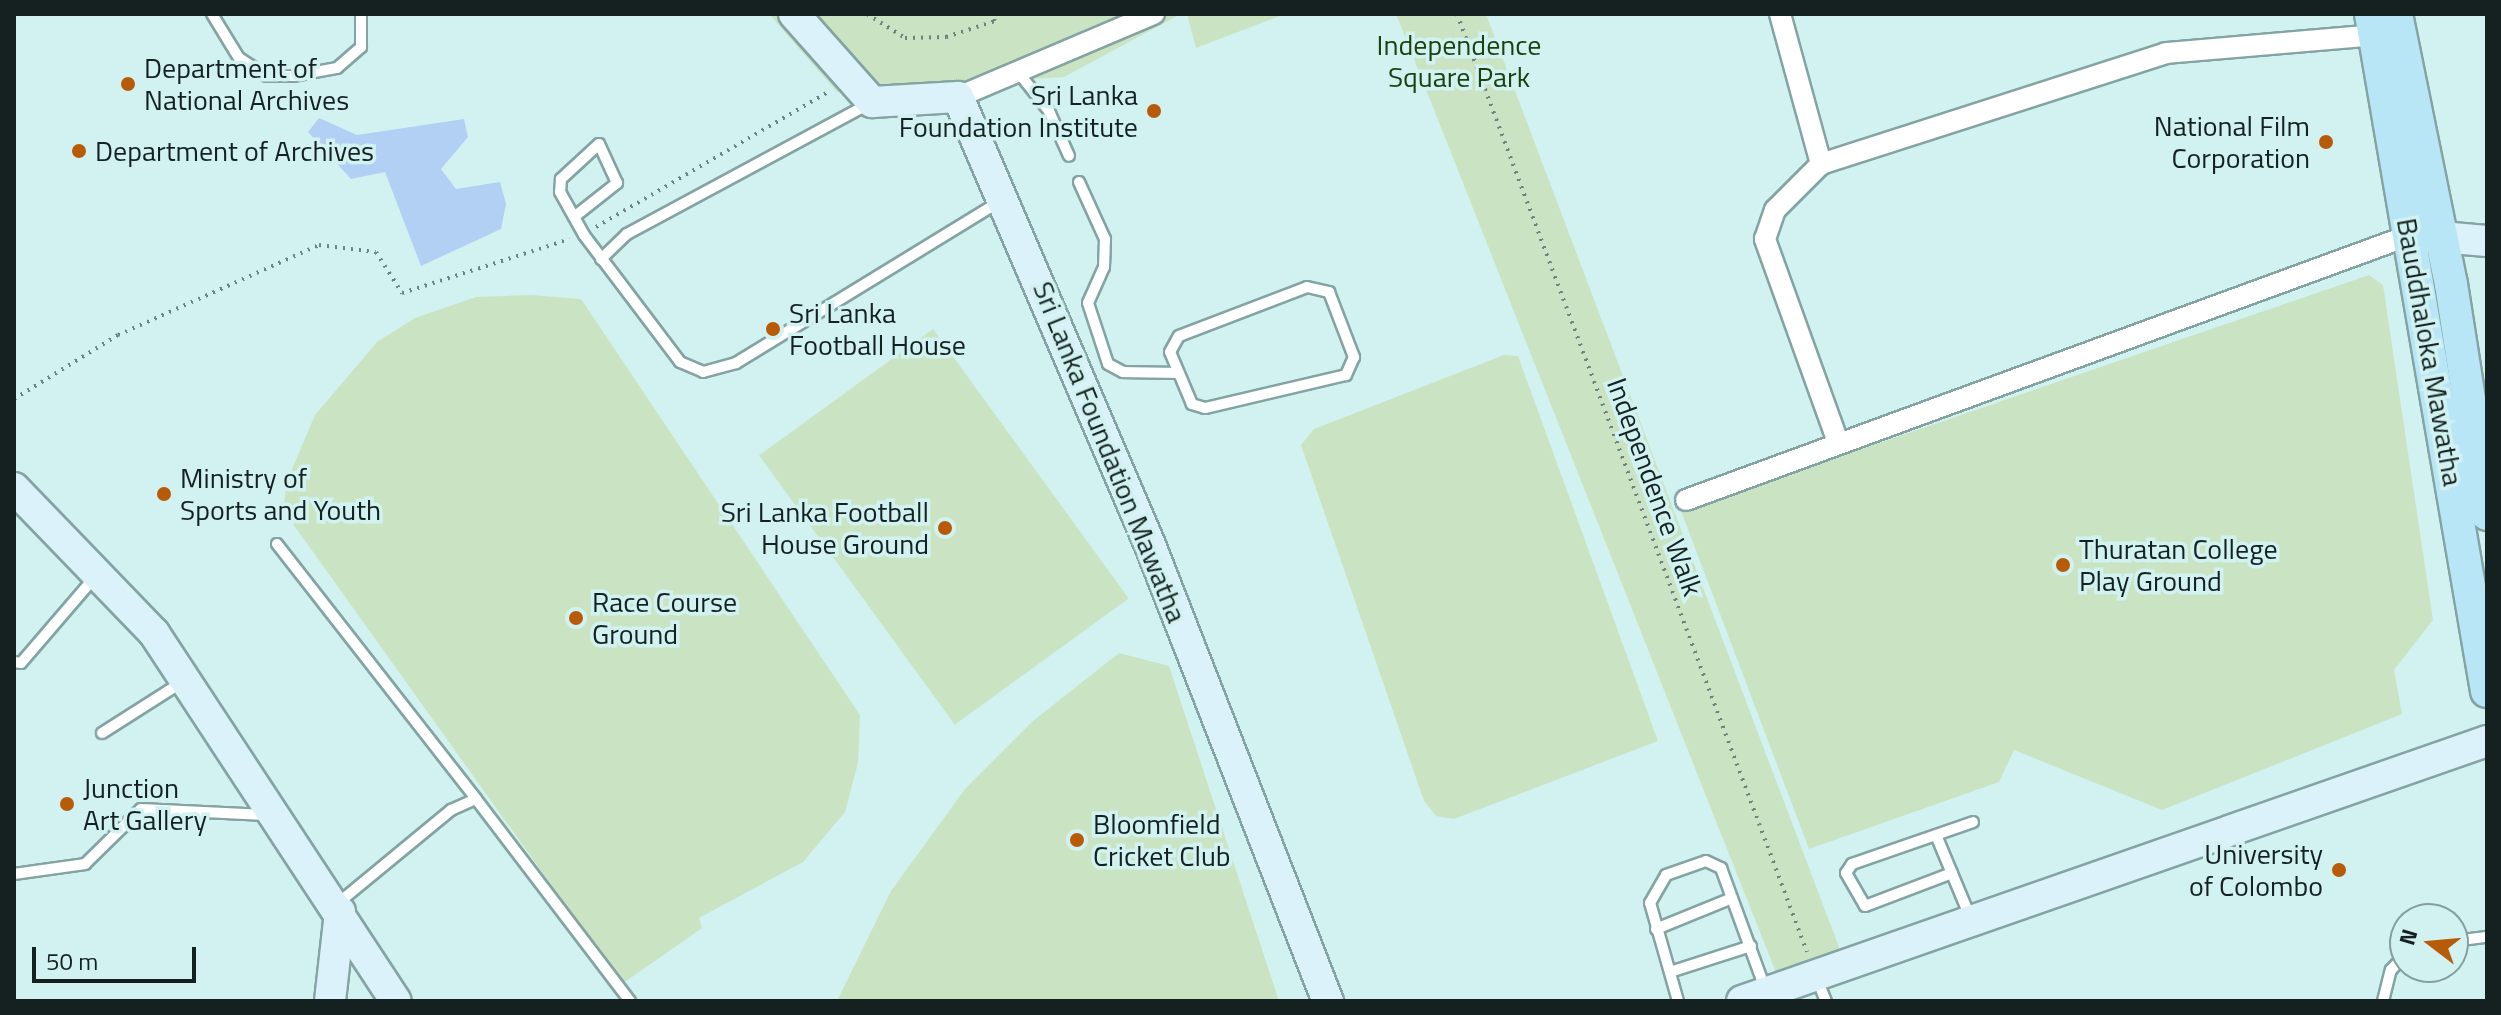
<!DOCTYPE html>
<style>
body{margin:0}
#map{position:relative;width:2501px;height:1015px;overflow:hidden;background:#d1f2f1;font-family:"Titillium Web",sans-serif}
div>[style]{position:absolute}
.green>*{inset:0;background:#cae4c3;transform-origin:0 0}
.water>*{inset:0;background:#b2d0f4}
.path>*{height:4px;margin-top:-2px;transform-origin:0;background:repeating-linear-gradient(90deg,#6d8282 0 2px,transparent 0 8px)}
.roads{filter:drop-shadow(2px 0 #84a3a3) drop-shadow(-2px 0 #84a3a3) drop-shadow(0 2px #84a3a3) drop-shadow(0 -2px #84a3a3)}
.lane>*{height:10px;margin:-5px;padding:0 5px;transform-origin:5px;border-radius:5px;background:#fff}
.street>*{height:20px;margin:-10px;padding:0 10px;transform-origin:10px;border-radius:10px;background:#fff}
.secondary>*{height:30px;margin:-15px;padding:0 15px;transform-origin:15px;border-radius:15px;background:#dcf2fb}
.primary>*{height:32px;margin:-16px;padding:0 16px;transform-origin:16px;border-radius:16px;background:#b8e6f7}
.dots>*{width:22px;height:22px;translate:-50% -50%;box-sizing:border-box;border:4px solid #d1f2f1;border-radius:50%}
span{translate:-50% -50%;white-space:nowrap;text-align:center;line-height:1.15;-webkit-text-stroke:7px #d1f2f1;paint-order:stroke}
.park-label{font-size:28px;color:#1b410e}
.poi-label{font-size:28px;color:#152121}
.left{translate:0 -50%;text-align:left}
.right{translate:-100% -50%;text-align:right}
.street-label{font-size:28px;color:#152121}
.frame{position:absolute;inset:0;border:16px solid #152121;pointer-events:none}
.north{position:absolute;left:2389px;top:903px;width:80px;height:80px;box-sizing:border-box;background:#d1f2f1;border:2px solid #869e9e;border-radius:50%;rotate:286deg;font-size:22px;font-weight:700;line-height:32px;text-align:center;color:#152121}
.north::after{content:'';display:block;margin:auto;width:28px;height:36px;background:#b85b09;clip-path:polygon(50% 0,100% 100%,50% 72%,0 100%)}
.scale{position:absolute;left:32px;top:947px;width:164px;height:36px;box-sizing:border-box;border:4px solid #152121;border-top:0;padding-left:10px;font-size:24px;line-height:28px;white-space:nowrap;color:#152121;-webkit-text-stroke:6px #d1f2f1;paint-order:stroke}
</style>
<div id="map">
<div class="green">
<i style="clip-path:polygon(769px 14px,1181px 14px,1064px 77px,837px 92px)"></i>
<i style="clip-path:polygon(1187px 14px,1285px 14px,1196px 48px)"></i>
<i style="clip-path:polygon(1396px 14px,1486px 14px,1842px 955px,1777px 975px)"></i>
<i style="clip-path:polygon(2369px 275px,2383px 285px,2433px 620px,2394px 670px,2402px 714px,2162px 810px,2014px 750px,1999px 782px,1809px 849px,1681px 511px)"></i>
<i style="clip-path:polygon(531px 295px,581px 299px,860px 715px,858px 763px,845px 812px,803px 862px,699px 918px,702px 928px,622px 984px,283px 510px,287px 481px,315px 415px,377px 342px,415px 318px,476px 297px)"></i>
<i style="left:933px;top:329px;width:333px;height:215px;rotate:54deg"></i>
<i style="clip-path:polygon(1504px 355px,1518px 356px,1658px 741px,1454px 819px,1436px 816px,1424px 801px,1301px 445px,1314px 429px)"></i>
<i style="clip-path:polygon(1119px 653px,1169px 666px,1279px 1001px,837px 1001px,891px 891px,965px 789px,1033px 721px)"></i>
</div>
<div class="water">
<i style="clip-path:polygon(319px 118px,357px 135px,464px 119px,468px 137px,441px 169px,456px 189px,500px 182px,506px 204px,501px 229px,421px 266px,385px 172px,351px 179px,308px 132px)"></i>
</div>
<div class="path">
<i style="left:867px;top:14px;width:45px;rotate:32.3deg"></i>
<i style="left:905px;top:38px;width:41px;rotate:-1.4deg"></i>
<i style="left:946px;top:37px;width:52px;rotate:-18.1deg"></i>
<i style="left:995px;top:21px;width:8px;rotate:-113deg"></i>
<i style="left:1457px;top:14px;width:1001px;rotate:69.54deg"></i>
<i style="left:596px;top:227px;width:271px;rotate:-30.2deg"></i>
<i style="left:14px;top:399px;width:122px;rotate:-31.6deg"></i>
<i style="left:118px;top:335px;width:220px;rotate:-24.1deg"></i>
<i style="left:319px;top:245px;width:57px;rotate:7deg"></i>
<i style="left:376px;top:252px;width:49px;rotate:57.6deg"></i>
<i style="left:402px;top:293px;width:176px;rotate:-17.8deg"></i>
</div>
<div class="roads">
<div class="lane">
<i style="left:212px;top:14px;width:52px;rotate:58.5deg"></i>
<i style="left:239px;top:58px;width:33px;rotate:33deg"></i>
<i style="left:267px;top:76px;width:26px"></i>
<i style="left:293px;top:76px;width:45px;rotate:-10.3deg"></i>
<i style="left:337px;top:68px;width:32px;rotate:-41deg"></i>
<i style="left:361px;top:47px;width:33px;rotate:-90deg"></i>
<i style="left:1018px;top:72px;width:50px;rotate:51.5deg"></i>
<i style="left:1049px;top:111px;width:49px;rotate:66deg"></i>
<i style="left:1079px;top:182px;width:63px;rotate:65.5deg"></i>
<i style="left:1105px;top:239px;width:28px;rotate:92deg"></i>
<i style="left:1104px;top:267px;width:39px;rotate:114deg"></i>
<i style="left:1088px;top:303px;width:64px;rotate:71.8deg"></i>
<i style="left:1108px;top:364px;width:17px;rotate:28deg"></i>
<i style="left:1123px;top:372px;width:53px;rotate:1.1deg"></i>
<i style="left:574px;top:217px;width:55px;rotate:-38.3deg"></i>
<i style="left:617px;top:183px;width:43px;rotate:-114.8deg"></i>
<i style="left:599px;top:144px;width:52px;rotate:137.4deg"></i>
<i style="left:561px;top:179px;width:13px;rotate:94deg"></i>
<i style="left:560px;top:192px;width:49px;rotate:60.8deg"></i>
<i style="left:584px;top:235px;width:159px;rotate:52.9deg"></i>
<i style="left:680px;top:362px;width:25px;rotate:23deg"></i>
<i style="left:703px;top:372px;width:34px;rotate:-15deg"></i>
<i style="left:736px;top:363px;width:310px;rotate:-31.5deg"></i>
<i style="left:601px;top:259px;width:36px;rotate:-44deg"></i>
<i style="left:627px;top:234px;width:274px;rotate:-28.3deg"></i>
<i style="left:1307px;top:287px;width:23px;rotate:13deg"></i>
<i style="left:1329px;top:292px;width:70px;rotate:69deg"></i>
<i style="left:1354px;top:357px;width:20px;rotate:114deg"></i>
<i style="left:1346px;top:375px;width:145px;rotate:166.8deg"></i>
<i style="left:1205px;top:408px;width:14px;rotate:-163deg"></i>
<i style="left:1192px;top:404px;width:56px;rotate:-112.9deg"></i>
<i style="left:1170px;top:352px;width:18px;rotate:-61deg"></i>
<i style="left:1179px;top:336px;width:137px;rotate:-20.9deg"></i>
<i style="left:277px;top:544px;width:323px;rotate:52deg"></i>
<i style="left:14px;top:662px;width:7px;rotate:8deg"></i>
<i style="left:21px;top:663px;width:113px;rotate:-49.3deg"></i>
<i style="left:102px;top:733px;width:97px;rotate:-32.4deg"></i>
<i style="left:1936px;top:835px;width:91px;rotate:67.4deg"></i>
<i style="left:1952px;top:873px;width:93px;rotate:159.2deg"></i>
<i style="left:1865px;top:906px;width:38px;rotate:-120deg"></i>
<i style="left:1846px;top:873px;width:11px;rotate:-56deg"></i>
<i style="left:1852px;top:864px;width:128px;rotate:-19.1deg"></i>
<i style="left:14px;top:874px;width:72px;rotate:-8deg"></i>
<i style="left:85px;top:864px;width:78px;rotate:-44.5deg"></i>
<i style="left:141px;top:809px;width:125px;rotate:2.7deg"></i>
<i style="left:337px;top:904px;width:148px;rotate:-39.5deg"></i>
<i style="left:451px;top:810px;width:27px;rotate:-24deg"></i>
<i style="left:476px;top:799px;width:254px;rotate:52.7deg"></i>
<i style="left:1656px;top:929px;width:82px;rotate:-22.2deg"></i>
<i style="left:2453px;top:941px;width:34px;rotate:-7deg"></i>
<i style="left:1670px;top:972px;width:85px;rotate:-17.8deg"></i>
<i style="left:1817px;top:979px;width:24px;rotate:68deg"></i>
<i style="left:1678px;top:1001px;width:102px;rotate:-105.9deg"></i>
<i style="left:1650px;top:903px;width:32px;rotate:-60deg"></i>
<i style="left:1666px;top:875px;width:42px;rotate:-19.3deg"></i>
<i style="left:1706px;top:861px;width:17px;rotate:25deg"></i>
<i style="left:1721px;top:868px;width:128px;rotate:69.9deg"></i>
<i style="left:2383px;top:1001px;width:32px;rotate:-76deg"></i>
<i style="left:2391px;top:970px;width:21px;rotate:-47deg"></i>
</div>
<div class="street">
<i style="left:1780px;top:14px;width:156px;rotate:74.7deg"></i>
<i style="left:958px;top:97px;width:213px;rotate:-23deg"></i>
<i style="left:1838px;top:442px;width:216px;rotate:-109.8deg"></i>
<i style="left:1765px;top:239px;width:31px;rotate:-71deg"></i>
<i style="left:1775px;top:210px;width:65px;rotate:-45deg"></i>
<i style="left:1821px;top:164px;width:362px;rotate:-17.8deg"></i>
<i style="left:2166px;top:53px;width:210px;rotate:-4.9deg"></i>
<i style="left:1686px;top:500px;width:771px;rotate:-20.1deg"></i>
</div>
<div class="secondary">
<i style="left:794px;top:14px;width:118px;rotate:48.4deg"></i>
<i style="left:872px;top:102px;width:86px;rotate:-3.3deg"></i>
<i style="left:958px;top:97px;width:487px;rotate:66.8deg"></i>
<i style="left:1150px;top:545px;width:490px;rotate:68.7deg"></i>
<i style="left:2418px;top:235px;width:69px;rotate:5deg"></i>
<i style="left:14px;top:488px;width:202px;rotate:46deg"></i>
<i style="left:154px;top:633px;width:440px;rotate:56.7deg"></i>
<i style="left:330px;top:1001px;width:90px;rotate:-83.6deg"></i>
<i style="left:1742px;top:1001px;width:789px;rotate:-19.24deg"></i>
</div>
<div class="primary">
<i style="left:2371px;top:14px;width:687px;rotate:80.28deg"></i>
<i style="left:2396px;top:14px;width:276px;rotate:78.5deg"></i>
<i style="left:2451px;top:284px;width:233px;rotate:81.1deg"></i>
</div>
</div>
<div class="dots">
<i style="left:128px;top:84px;background:#b85b09"></i>
<i style="left:1154px;top:111px;background:#b85b09"></i>
<i style="left:2326px;top:142px;background:#b85b09"></i>
<i style="left:79px;top:151px;background:#b85b09"></i>
<i style="left:773px;top:329px;background:#b85b09"></i>
<i style="left:164px;top:494px;background:#b85b09"></i>
<i style="left:945px;top:528px;background:#b85b09"></i>
<i style="left:2063px;top:565px;background:#b85b09"></i>
<i style="left:576px;top:618px;background:#b85b09"></i>
<i style="left:67px;top:804px;background:#b85b09"></i>
<i style="left:1077px;top:840px;background:#b85b09"></i>
<i style="left:2339px;top:870px;background:#b85b09"></i>
</div>
<div class="park-label">
<span style="left:1459px;top:61px">Independence<br>Square Park</span>
</div>
<div class="poi-label">
<span class="left" style="left:144px;top:84px">Department of<br>National Archives</span>
<span class="right" style="left:1138px;top:111px">Sri Lanka<br>Foundation Institute</span>
<span class="right" style="left:2310px;top:142px">National Film<br>Corporation</span>
<span class="left" style="left:95px;top:151px">Department of Archives</span>
<span class="left" style="left:789px;top:329px">Sri Lanka<br>Football House</span>
<span class="left" style="left:180px;top:494px">Ministry of<br>Sports and Youth</span>
<span class="right" style="left:929px;top:528px">Sri Lanka Football<br>House Ground</span>
<span class="left" style="left:2079px;top:565px">Thuratan College<br>Play Ground</span>
<span class="left" style="left:592px;top:618px">Race Course<br>Ground</span>
<span class="left" style="left:83px;top:804px">Junction<br>Art Gallery</span>
<span class="left" style="left:1093px;top:840px">Bloomfield<br>Cricket Club</span>
<span class="right" style="left:2323px;top:870px">University<br>of Colombo</span>
</div>
<div class="street-label">
<span style="left:2430px;top:352px;rotate:80deg">Bauddhaloka Mawatha</span>
<span style="left:1110px;top:452px;rotate:68deg">Sri Lanka Foundation Mawatha</span>
<span style="left:1655px;top:487px;rotate:70deg">Independence Walk</span>
</div>
<div class="frame"></div>
<div class="north">N</div>
<div class="scale">50 m</div>
</div>
